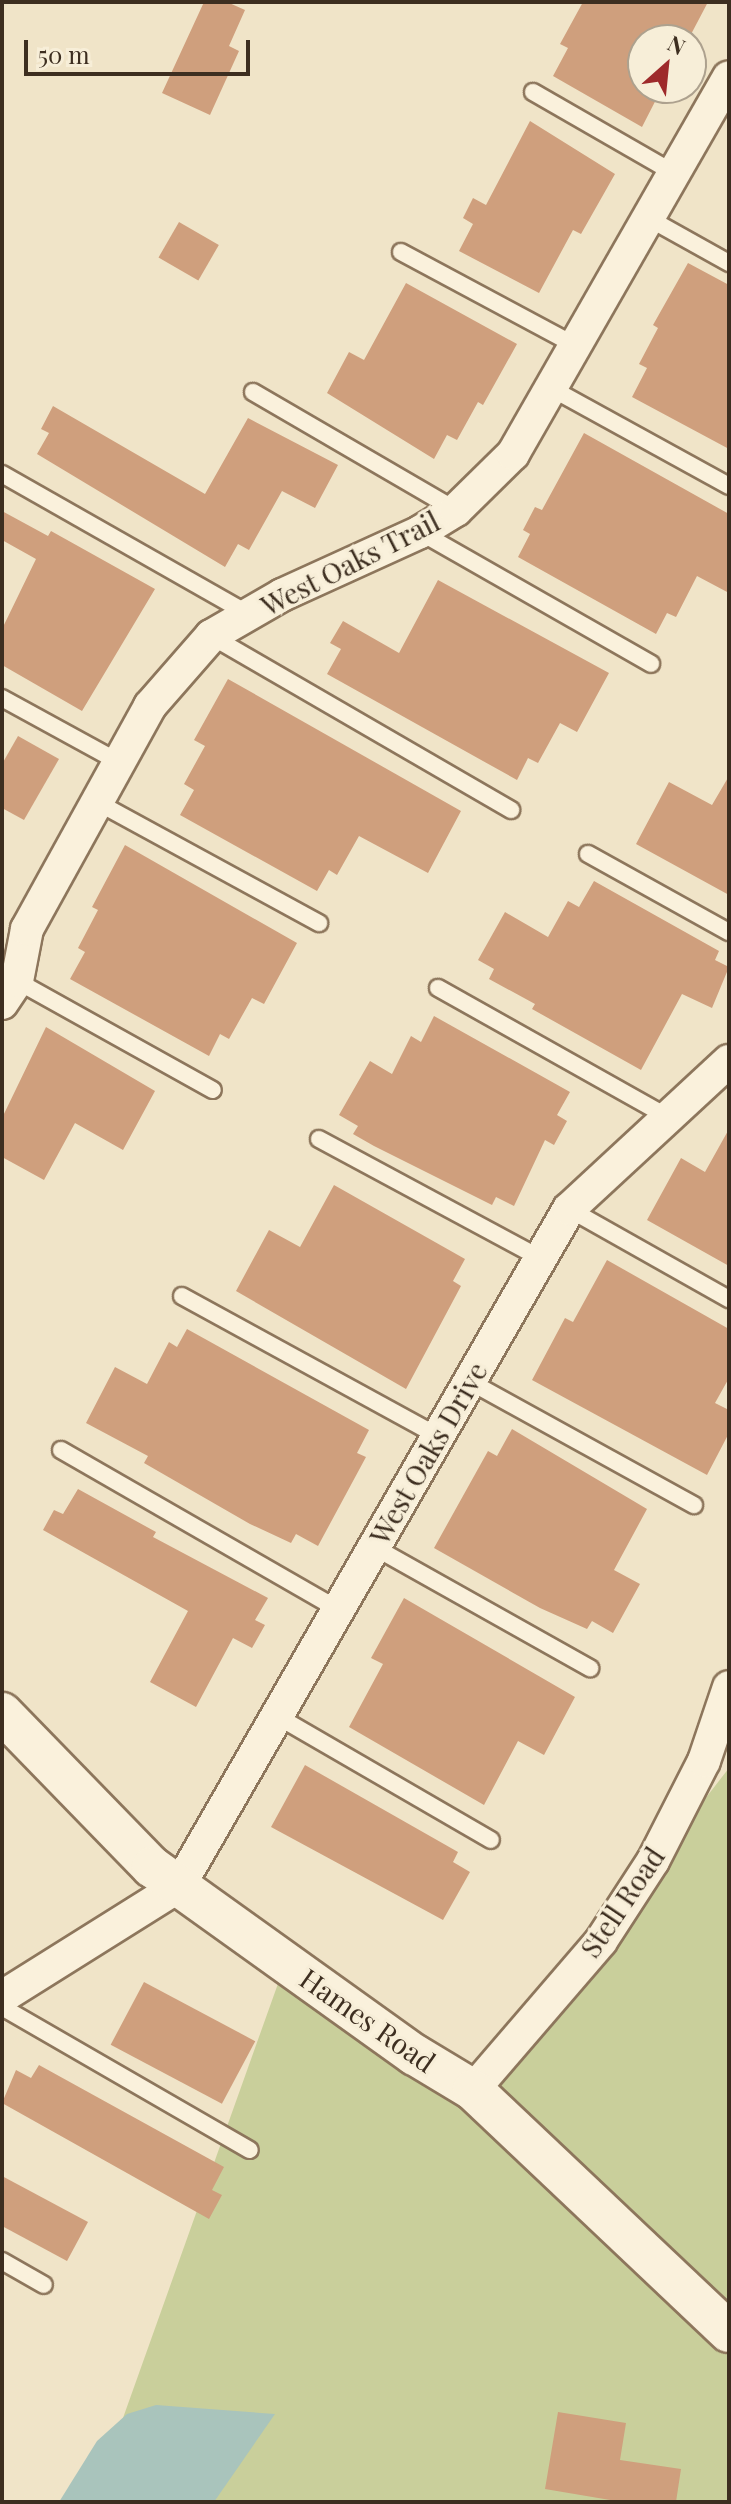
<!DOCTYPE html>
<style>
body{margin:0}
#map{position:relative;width:731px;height:2504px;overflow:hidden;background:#f0e4c8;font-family:"Playfair Display",serif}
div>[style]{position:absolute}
.green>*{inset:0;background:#c9cf9b}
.water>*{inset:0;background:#a9c4bc}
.building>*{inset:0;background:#cf9f7d;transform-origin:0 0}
.roads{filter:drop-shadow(2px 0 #8d765c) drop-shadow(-2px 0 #8d765c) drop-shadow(0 2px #8d765c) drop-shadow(0 -2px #8d765c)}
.service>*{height:16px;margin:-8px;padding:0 8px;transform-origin:8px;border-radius:8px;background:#faf1dc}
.minor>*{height:32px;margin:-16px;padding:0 16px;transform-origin:16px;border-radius:16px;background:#faf1dc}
.tertiary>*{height:40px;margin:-20px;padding:0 20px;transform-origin:20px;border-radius:20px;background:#faf1dc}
span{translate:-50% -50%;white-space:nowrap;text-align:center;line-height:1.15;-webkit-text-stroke:6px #f7eed8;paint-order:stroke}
.street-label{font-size:28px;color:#3d2e20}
.frame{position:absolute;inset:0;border:4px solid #3d2e20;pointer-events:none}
.north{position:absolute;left:627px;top:24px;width:80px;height:80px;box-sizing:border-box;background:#f7eed8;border:2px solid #ada18e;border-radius:50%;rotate:27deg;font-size:22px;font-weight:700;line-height:32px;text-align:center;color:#3d2e20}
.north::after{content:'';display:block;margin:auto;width:28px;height:36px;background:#9e2a2b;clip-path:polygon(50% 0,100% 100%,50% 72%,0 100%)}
.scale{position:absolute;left:24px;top:40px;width:226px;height:36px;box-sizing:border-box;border:4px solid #3d2e20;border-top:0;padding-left:10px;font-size:24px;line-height:28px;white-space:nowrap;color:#3d2e20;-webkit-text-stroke:6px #f7eed8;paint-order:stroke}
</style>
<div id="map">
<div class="green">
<i style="clip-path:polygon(729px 1768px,729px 2502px,93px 2502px,290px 1950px,481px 2087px)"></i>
</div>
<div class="water">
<i style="clip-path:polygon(156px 2405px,275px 2414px,214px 2502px,59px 2502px,97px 2441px,127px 2414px)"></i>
</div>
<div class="building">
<i style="clip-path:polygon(204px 2px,227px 2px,245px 10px,229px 46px,239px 51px,210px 115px,162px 93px)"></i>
<i style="clip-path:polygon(583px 2px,708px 2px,688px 40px,643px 40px,643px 88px,662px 88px,642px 127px,553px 76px,568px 48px,560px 44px)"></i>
<i style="clip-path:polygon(530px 121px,615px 174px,581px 234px,573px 230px,539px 293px,459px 251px,473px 224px,463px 218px,473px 198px,486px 205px)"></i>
<i style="left:179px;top:222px;width:46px;height:41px;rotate:30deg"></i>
<i style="clip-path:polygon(688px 263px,729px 285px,729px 449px,632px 397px,647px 368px,639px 364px,658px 328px,653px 325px)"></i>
<i style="clip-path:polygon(406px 283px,517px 344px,483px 405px,478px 402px,457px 440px,447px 435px,434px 459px,327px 393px,349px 352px,364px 360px)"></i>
<i style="clip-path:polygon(53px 406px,205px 494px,248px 418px,338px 465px,315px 508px,282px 491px,249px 550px,238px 544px,225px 567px,37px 454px,49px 433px,41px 429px)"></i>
<i style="clip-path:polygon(584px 433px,729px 514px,729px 593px,697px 576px,676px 617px,667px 613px,656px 634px,518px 557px,530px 534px,523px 530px,535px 507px,542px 510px)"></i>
<i style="clip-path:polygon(2px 511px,48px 536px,51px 531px,155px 589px,82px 711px,2px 665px,2px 629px,36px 559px,2px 540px)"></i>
<i style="clip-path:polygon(438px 580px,609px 673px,577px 732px,560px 723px,538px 763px,528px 758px,517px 780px,327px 674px,341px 649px,330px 643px,343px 621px,399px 653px)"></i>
<i style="clip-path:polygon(228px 679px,461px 811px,428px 873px,359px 836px,337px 875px,329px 870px,317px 891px,180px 815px,194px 790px,184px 784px,205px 746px,194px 740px)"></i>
<i style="clip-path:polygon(18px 736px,59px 759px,24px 820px,2px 808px,2px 764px)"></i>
<i style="clip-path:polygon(729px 776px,729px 895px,636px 844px,669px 782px,712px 805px)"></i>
<i style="clip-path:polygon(125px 845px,297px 943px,264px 1004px,252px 998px,229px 1039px,220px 1034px,209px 1056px,70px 979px,85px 952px,78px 948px,98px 910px,92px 907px)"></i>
<i style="clip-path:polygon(594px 881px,719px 951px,715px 960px,729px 967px,712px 1008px,682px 994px,641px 1070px,532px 1009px,535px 1004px,489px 979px,494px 969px,478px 960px,505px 912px,548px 937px,568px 901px,579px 907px)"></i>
<i style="clip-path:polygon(434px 1016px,570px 1092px,557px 1115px,567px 1121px,554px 1145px,545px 1140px,514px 1206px,496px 1197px,492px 1205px,374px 1146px,353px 1134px,358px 1126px,339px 1115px,370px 1061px,392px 1074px,411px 1036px,421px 1042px)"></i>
<i style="clip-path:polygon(46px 1027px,155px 1091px,123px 1150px,75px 1123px,44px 1180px,2px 1157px,2px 1118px)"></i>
<i style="clip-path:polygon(729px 1129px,729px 1266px,647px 1220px,681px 1158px,705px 1172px)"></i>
<i style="clip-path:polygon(334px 1185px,465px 1259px,453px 1281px,461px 1286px,406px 1389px,236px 1291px,269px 1230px,300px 1247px)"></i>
<i style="clip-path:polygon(607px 1260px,729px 1329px,729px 1378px,715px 1403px,729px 1410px,729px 1433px,707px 1475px,532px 1380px,565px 1318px,573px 1322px)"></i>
<i style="clip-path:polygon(187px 1329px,369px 1430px,357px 1453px,366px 1457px,318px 1546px,296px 1534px,291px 1543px,250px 1524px,144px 1463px,148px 1456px,86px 1423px,115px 1367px,147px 1384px,169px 1342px,177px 1347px)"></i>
<i style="clip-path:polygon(512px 1429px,647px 1509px,614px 1570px,640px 1584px,613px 1633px,592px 1621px,587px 1629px,540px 1608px,434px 1548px,488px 1451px,497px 1456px)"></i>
<i style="clip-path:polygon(78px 1489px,156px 1532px,153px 1537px,268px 1598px,255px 1620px,265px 1625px,252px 1648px,233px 1638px,196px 1707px,150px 1682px,188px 1611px,43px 1530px,54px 1510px,63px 1514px)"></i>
<i style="clip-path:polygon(404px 1598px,575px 1697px,544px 1755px,518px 1741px,484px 1805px,349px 1727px,383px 1664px,371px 1658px)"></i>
<i style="clip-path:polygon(305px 1765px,458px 1852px,453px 1862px,470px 1872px,443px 1920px,271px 1827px)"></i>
<i style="left:144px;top:1982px;width:126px;height:71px;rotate:28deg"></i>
<i style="clip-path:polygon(39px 2065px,224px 2167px,212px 2190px,222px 2195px,209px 2219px,2px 2103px,16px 2070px,31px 2078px)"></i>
<i style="clip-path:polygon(2px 2176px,88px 2222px,67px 2261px,2px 2226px)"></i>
<i style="clip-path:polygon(558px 2412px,626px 2423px,620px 2460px,681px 2469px,676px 2502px,622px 2502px,545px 2489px)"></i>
</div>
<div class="roads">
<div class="service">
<i style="left:533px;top:92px;width:163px;rotate:29.9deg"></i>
<i style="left:648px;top:218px;width:93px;rotate:29.1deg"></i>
<i style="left:401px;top:252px;width:199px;rotate:28.2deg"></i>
<i style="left:551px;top:388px;width:203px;rotate:28.8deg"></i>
<i style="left:253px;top:392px;width:235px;rotate:30.2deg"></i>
<i style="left:2px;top:474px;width:283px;rotate:29.6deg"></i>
<i style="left:420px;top:532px;width:266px;rotate:29.7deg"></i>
<i style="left:211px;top:636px;width:347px;rotate:30.1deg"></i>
<i style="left:2px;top:698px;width:133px;rotate:28.7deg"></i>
<i style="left:97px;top:802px;width:253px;rotate:28.6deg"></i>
<i style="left:588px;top:854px;width:161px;rotate:29deg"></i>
<i style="left:17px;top:981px;width:224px;rotate:29.1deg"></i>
<i style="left:438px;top:988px;width:261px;rotate:29.3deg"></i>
<i style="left:319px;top:1139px;width:251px;rotate:28.3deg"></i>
<i style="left:569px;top:1209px;width:184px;rotate:29.4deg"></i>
<i style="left:182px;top:1296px;width:292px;rotate:28.7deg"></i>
<i style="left:469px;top:1381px;width:257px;rotate:28.9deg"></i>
<i style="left:61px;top:1450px;width:319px;rotate:29.9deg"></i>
<i style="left:374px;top:1547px;width:248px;rotate:29.3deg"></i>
<i style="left:277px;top:1716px;width:247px;rotate:30.1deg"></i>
<i style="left:2px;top:2007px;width:286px;rotate:30deg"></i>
<i style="left:2px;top:2261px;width:48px;rotate:29.7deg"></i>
</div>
<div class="minor">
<i style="left:2px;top:1003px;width:27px;rotate:-56deg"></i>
<i style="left:17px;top:981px;width:53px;rotate:-79.1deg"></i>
<i style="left:27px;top:929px;width:255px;rotate:-61.1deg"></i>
<i style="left:150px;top:706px;width:93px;rotate:-48.9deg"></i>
<i style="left:211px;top:636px;width:82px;rotate:-30deg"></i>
<i style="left:282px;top:595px;width:152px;rotate:-24.5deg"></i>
<i style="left:420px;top:532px;width:42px;rotate:-31.4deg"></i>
<i style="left:456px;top:510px;width:80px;rotate:-44.5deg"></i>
<i style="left:513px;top:454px;width:434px;rotate:-60.2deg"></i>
<i style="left:2px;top:1997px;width:209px;rotate:-32.1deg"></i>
<i style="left:179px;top:1886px;width:781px;rotate:-60.06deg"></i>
<i style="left:569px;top:1209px;width:218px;rotate:-42.8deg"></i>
<i style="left:473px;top:2090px;width:196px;rotate:-49.3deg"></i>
<i style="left:601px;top:1941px;width:95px;rotate:-57deg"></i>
<i style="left:653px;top:1861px;width:112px;rotate:-63deg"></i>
<i style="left:704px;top:1761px;width:78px;rotate:-71.3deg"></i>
</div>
<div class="tertiary">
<i style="left:2px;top:1713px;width:215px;rotate:45.8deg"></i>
<i style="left:152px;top:1867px;width:323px;rotate:35.6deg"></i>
<i style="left:415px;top:2055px;width:68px;rotate:31.1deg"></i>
<i style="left:473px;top:2090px;width:352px;rotate:43.4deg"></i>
</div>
</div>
<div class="street-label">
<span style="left:350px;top:563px;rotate:-27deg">West Oaks Trail</span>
<span style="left:428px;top:1453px;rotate:-60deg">West Oaks Drive</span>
<span style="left:622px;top:1902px;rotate:-56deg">Stell Road</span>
<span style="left:368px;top:2020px;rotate:35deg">Hames Road</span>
</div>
<div class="frame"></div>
<div class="north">N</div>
<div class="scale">50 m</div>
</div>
